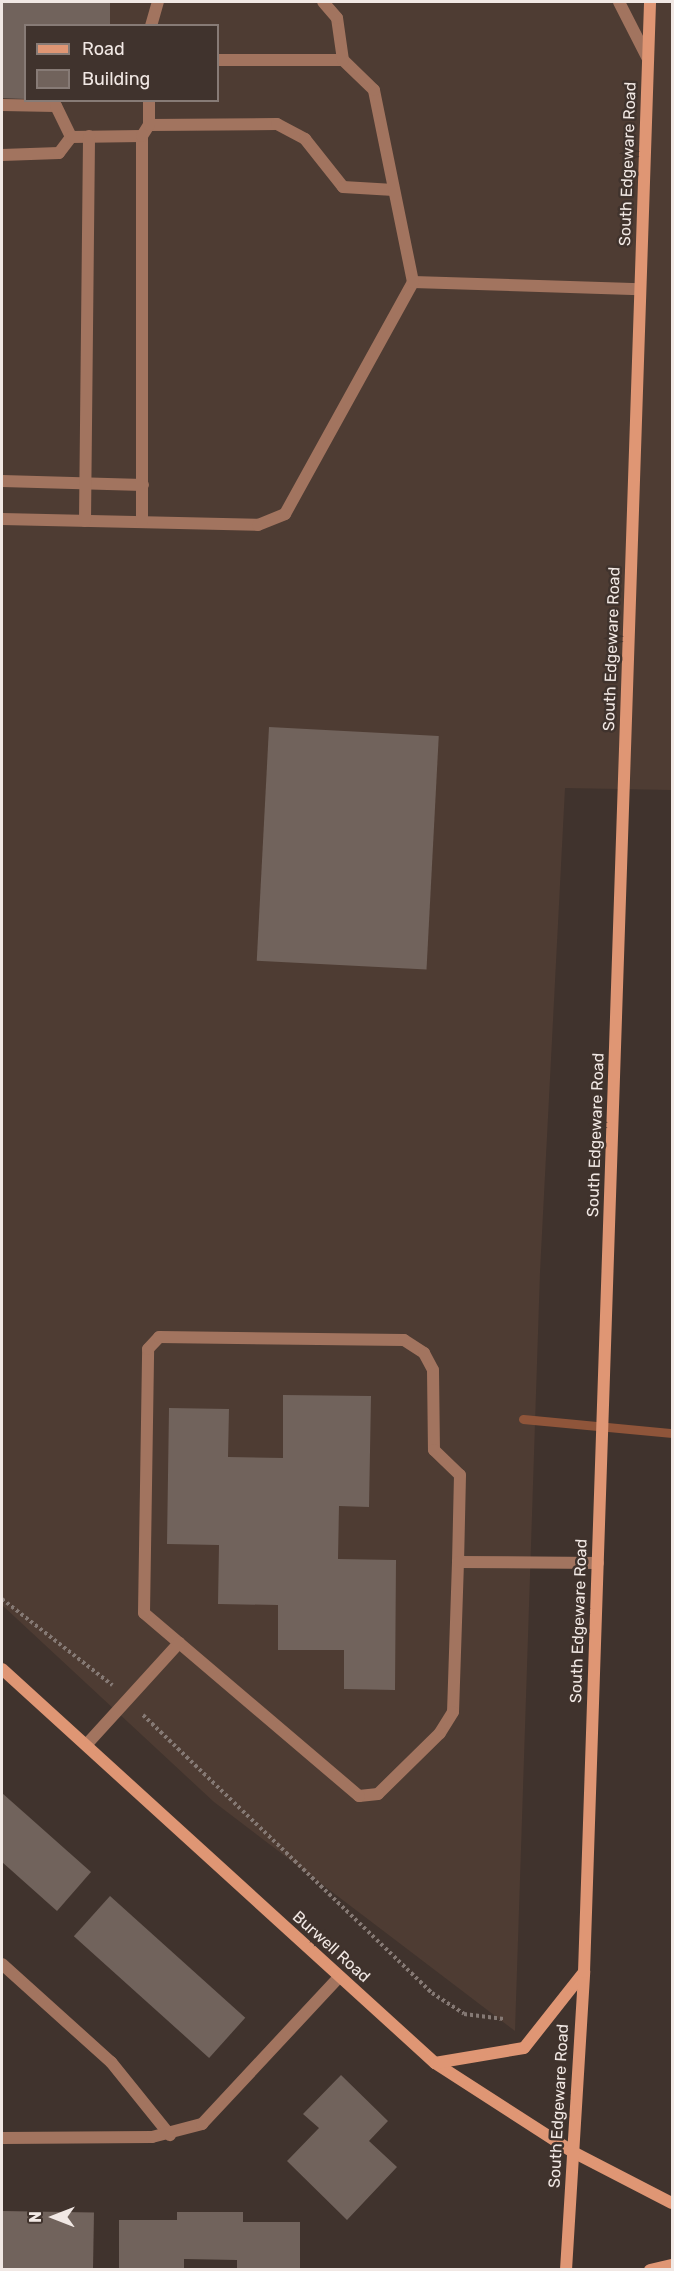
<!DOCTYPE html>
<style>
body{margin:0}
#map{position:relative;width:674px;height:2271px;overflow:hidden;background:#40332d;font-family:Rubik,sans-serif}
div>[style]{position:absolute}
.built>*{inset:0;background:#4e3c33}
.stream>*{height:9px;margin:-4.5px;padding:0 4.5px;transform-origin:4.5px;border-radius:4.5px;background:#8f553a}
.building>*{inset:0;background:#71635c;transform-origin:0 0}
.path>*{height:4px;margin-top:-2px;transform-origin:0;background:repeating-linear-gradient(90deg,#857974 0 3px,transparent 0 6px)}
.lane>*{height:12px;margin:-6px;padding:0 6px;transform-origin:6px;border-radius:6px;background:#a2745f}
.secondary>*{height:12px;margin:-6px;padding:0 6px;transform-origin:6px;border-radius:6px;background:#df9674}
span{translate:-50% -50%;white-space:nowrap;text-align:center;line-height:1.15;-webkit-text-stroke:5px #40332d;paint-order:stroke}
.street-label{font-size:16px;color:#f1e8e4}
.frame{position:absolute;inset:0;border:3px solid #f1e8e4;pointer-events:none}
.legend{position:absolute;left:24px;top:24px;width:195px;height:78px;box-sizing:border-box;background:#40332d;border:2px solid #877b76;margin:0;padding:8px 10px;list-style:none;font-size:18px;color:#f1e8e4}
.legend li{display:flex;align-items:center;gap:12px;height:30px}
.legend b{width:30px;border:2px solid #877b76}
.north{position:absolute;left:24px;top:2187px;width:60px;height:60px;-webkit-text-stroke:4px #40332d;paint-order:stroke;rotate:270deg;font-size:16px;font-weight:700;line-height:24px;text-align:center;color:#f1e8e4}
.north::after{content:'';display:block;margin:auto;width:21px;height:27px;background:#f1e8e4;clip-path:polygon(50% 0,100% 100%,50% 72%,0 100%)}
</style>
<div id="map">
<div class="built">
<i style="clip-path:polygon(evenodd,2px 2px,672px 2px,672px 790px,565px 788px,540px 1272px,515px 2031px,214px 1802px,2px 1605px,2px 2px,26px 26px,218px 26px,218px 100px,26px 100px,26px 26px)"></i>
</div>
<div class="stream">
<i style="left:523px;top:1419px;width:150px;rotate:5.4deg"></i>
</div>
<div class="building">
<i style="clip-path:polygon(2px 2px,110px 2px,110px 26px,26px 26px,26px 99px,2px 98px)"></i>
<i style="left:269px;top:727px;width:170px;height:234px;rotate:3deg"></i>
<i style="clip-path:polygon(283px 1395px,371px 1396px,369px 1507px,339px 1506px,338px 1559px,396px 1560px,395px 1690px,344px 1689px,344px 1650px,278px 1650px,278px 1605px,218px 1604px,219px 1545px,167px 1544px,169px 1408px,229px 1409px,228px 1457px,283px 1458px)"></i>
<i style="clip-path:polygon(2px 1793px,91px 1872px,57px 1911px,2px 1862px)"></i>
<i style="left:110px;top:1896px;width:182px;height:54px;rotate:42deg"></i>
<i style="clip-path:polygon(341px 2075px,388px 2121px,369px 2141px,397px 2167px,347px 2220px,287px 2161px,319px 2128px,303px 2114px)"></i>
<i style="left:2px;top:2211px;width:92px;height:57px;rotate:1deg"></i>
<i style="clip-path:polygon(177px 2212px,243px 2212px,243px 2222px,300px 2222px,300px 2270px,237px 2270px,237px 2260px,184px 2259px,184px 2269px,119px 2269px,119px 2220px,177px 2220px)"></i>
</div>
<div class="path">
<i style="left:2px;top:1599px;width:140px;rotate:38deg"></i>
<i style="left:143px;top:1715px;width:401px;rotate:43.9deg"></i>
<i style="left:432px;top:1993px;width:38px;rotate:33deg"></i>
<i style="left:464px;top:2014px;width:40px;rotate:7.1deg"></i>
</div>
<div class="lane">
<i style="left:619px;top:2px;width:64px;rotate:63deg"></i>
<i style="left:151px;top:26px;width:25px;rotate:-74deg"></i>
<i style="left:218px;top:60px;width:125px"></i>
<i style="left:2px;top:105px;width:54px;rotate:1.1deg"></i>
<i style="left:56px;top:106px;width:34px;rotate:64deg"></i>
<i style="left:149px;top:125px;width:128px;rotate:-0.4deg"></i>
<i style="left:277px;top:124px;width:32px;rotate:28deg"></i>
<i style="left:305px;top:139px;width:61px;rotate:51.6deg"></i>
<i style="left:343px;top:187px;width:51px;rotate:3.4deg"></i>
<i style="left:2px;top:155px;width:57px;rotate:-2deg"></i>
<i style="left:59px;top:153px;width:20px;rotate:-53deg"></i>
<i style="left:71px;top:137px;width:71px;rotate:-0.8deg"></i>
<i style="left:413px;top:282px;width:227px;rotate:1.8deg"></i>
<i style="left:2px;top:481px;width:141px;rotate:1.6deg"></i>
<i style="left:2px;top:519px;width:256px;rotate:1.3deg"></i>
<i style="left:258px;top:525px;width:29px;rotate:-22deg"></i>
<i style="left:285px;top:514px;width:265px;rotate:-61.1deg"></i>
<i style="left:413px;top:282px;width:196px;rotate:-101.5deg"></i>
<i style="left:374px;top:90px;width:43px;rotate:-135.9deg"></i>
<i style="left:343px;top:60px;width:42px;rotate:-98.1deg"></i>
<i style="left:337px;top:18px;width:21px;rotate:-131deg"></i>
<i style="left:85px;top:521px;width:385px;rotate:-89.4deg"></i>
<i style="left:142px;top:522px;width:386px;rotate:-90deg"></i>
<i style="left:142px;top:136px;width:13px;rotate:-58deg"></i>
<i style="left:149px;top:125px;width:25px;rotate:-90deg"></i>
<i style="left:458px;top:1562px;width:150px;rotate:91.9deg"></i>
<i style="left:453px;top:1712px;width:25px;rotate:122deg"></i>
<i style="left:440px;top:1733px;width:87px;rotate:135.5deg"></i>
<i style="left:378px;top:1794px;width:19px;rotate:174deg"></i>
<i style="left:359px;top:1796px;width:282px;rotate:-139.6deg"></i>
<i style="left:144px;top:1613px;width:264px;rotate:-89.1deg"></i>
<i style="left:148px;top:1349px;width:16px;rotate:-47deg"></i>
<i style="left:159px;top:1337px;width:245px;rotate:0.7deg"></i>
<i style="left:404px;top:1340px;width:24px;rotate:33deg"></i>
<i style="left:424px;top:1353px;width:19px;rotate:62deg"></i>
<i style="left:433px;top:1370px;width:80px;rotate:89.3deg"></i>
<i style="left:434px;top:1450px;width:36px;rotate:44deg"></i>
<i style="left:460px;top:1475px;width:87px;rotate:91.3deg"></i>
<i style="left:458px;top:1562px;width:140px;rotate:0.4deg"></i>
<i style="left:87px;top:1744px;width:137px;rotate:-47.7deg"></i>
<i style="left:2px;top:1964px;width:147px;rotate:42deg"></i>
<i style="left:111px;top:2062px;width:94px;rotate:51.1deg"></i>
<i style="left:2px;top:2138px;width:150px;rotate:-0.4deg"></i>
<i style="left:152px;top:2137px;width:52px;rotate:-14.6deg"></i>
<i style="left:202px;top:2124px;width:201px;rotate:-47deg"></i>
</div>
<div class="secondary">
<i style="left:2px;top:1669px;width:585px;rotate:42.3deg"></i>
<i style="left:435px;top:2063px;width:164px;rotate:32.8deg"></i>
<i style="left:573px;top:2152px;width:111px;rotate:27.3deg"></i>
<i style="left:435px;top:2063px;width:90px;rotate:-9.6deg"></i>
<i style="left:524px;top:2048px;width:97px;rotate:-51.7deg"></i>
<i style="left:566px;top:2270px;width:299px;rotate:-86.5deg"></i>
<i style="left:584px;top:1972px;width:1971px;rotate:-88.08deg"></i>
<i style="left:650px;top:2270px;width:23px;rotate:-13deg"></i>
</div>
<div class="street-label">
<span style="left:628px;top:164px;rotate:-88deg">South Edgeware Road</span>
<span style="left:612px;top:649px;rotate:-88deg">South Edgeware Road</span>
<span style="left:596px;top:1135px;rotate:-88deg">South Edgeware Road</span>
<span style="left:579px;top:1621px;rotate:-88deg">South Edgeware Road</span>
<span style="left:331px;top:1947px;rotate:42deg">Burwell Road</span>
<span style="left:559px;top:2106px;rotate:-87deg">South Edgeware Road</span>
</div>
<div class="frame"></div>
<ul class="legend">
<li><b style="height:8px;background:#df9674"></b>Road</li>
<li><b style="height:16px;background:#71635c"></b>Building</li>
</ul>
<div class="north">N</div>
</div>
